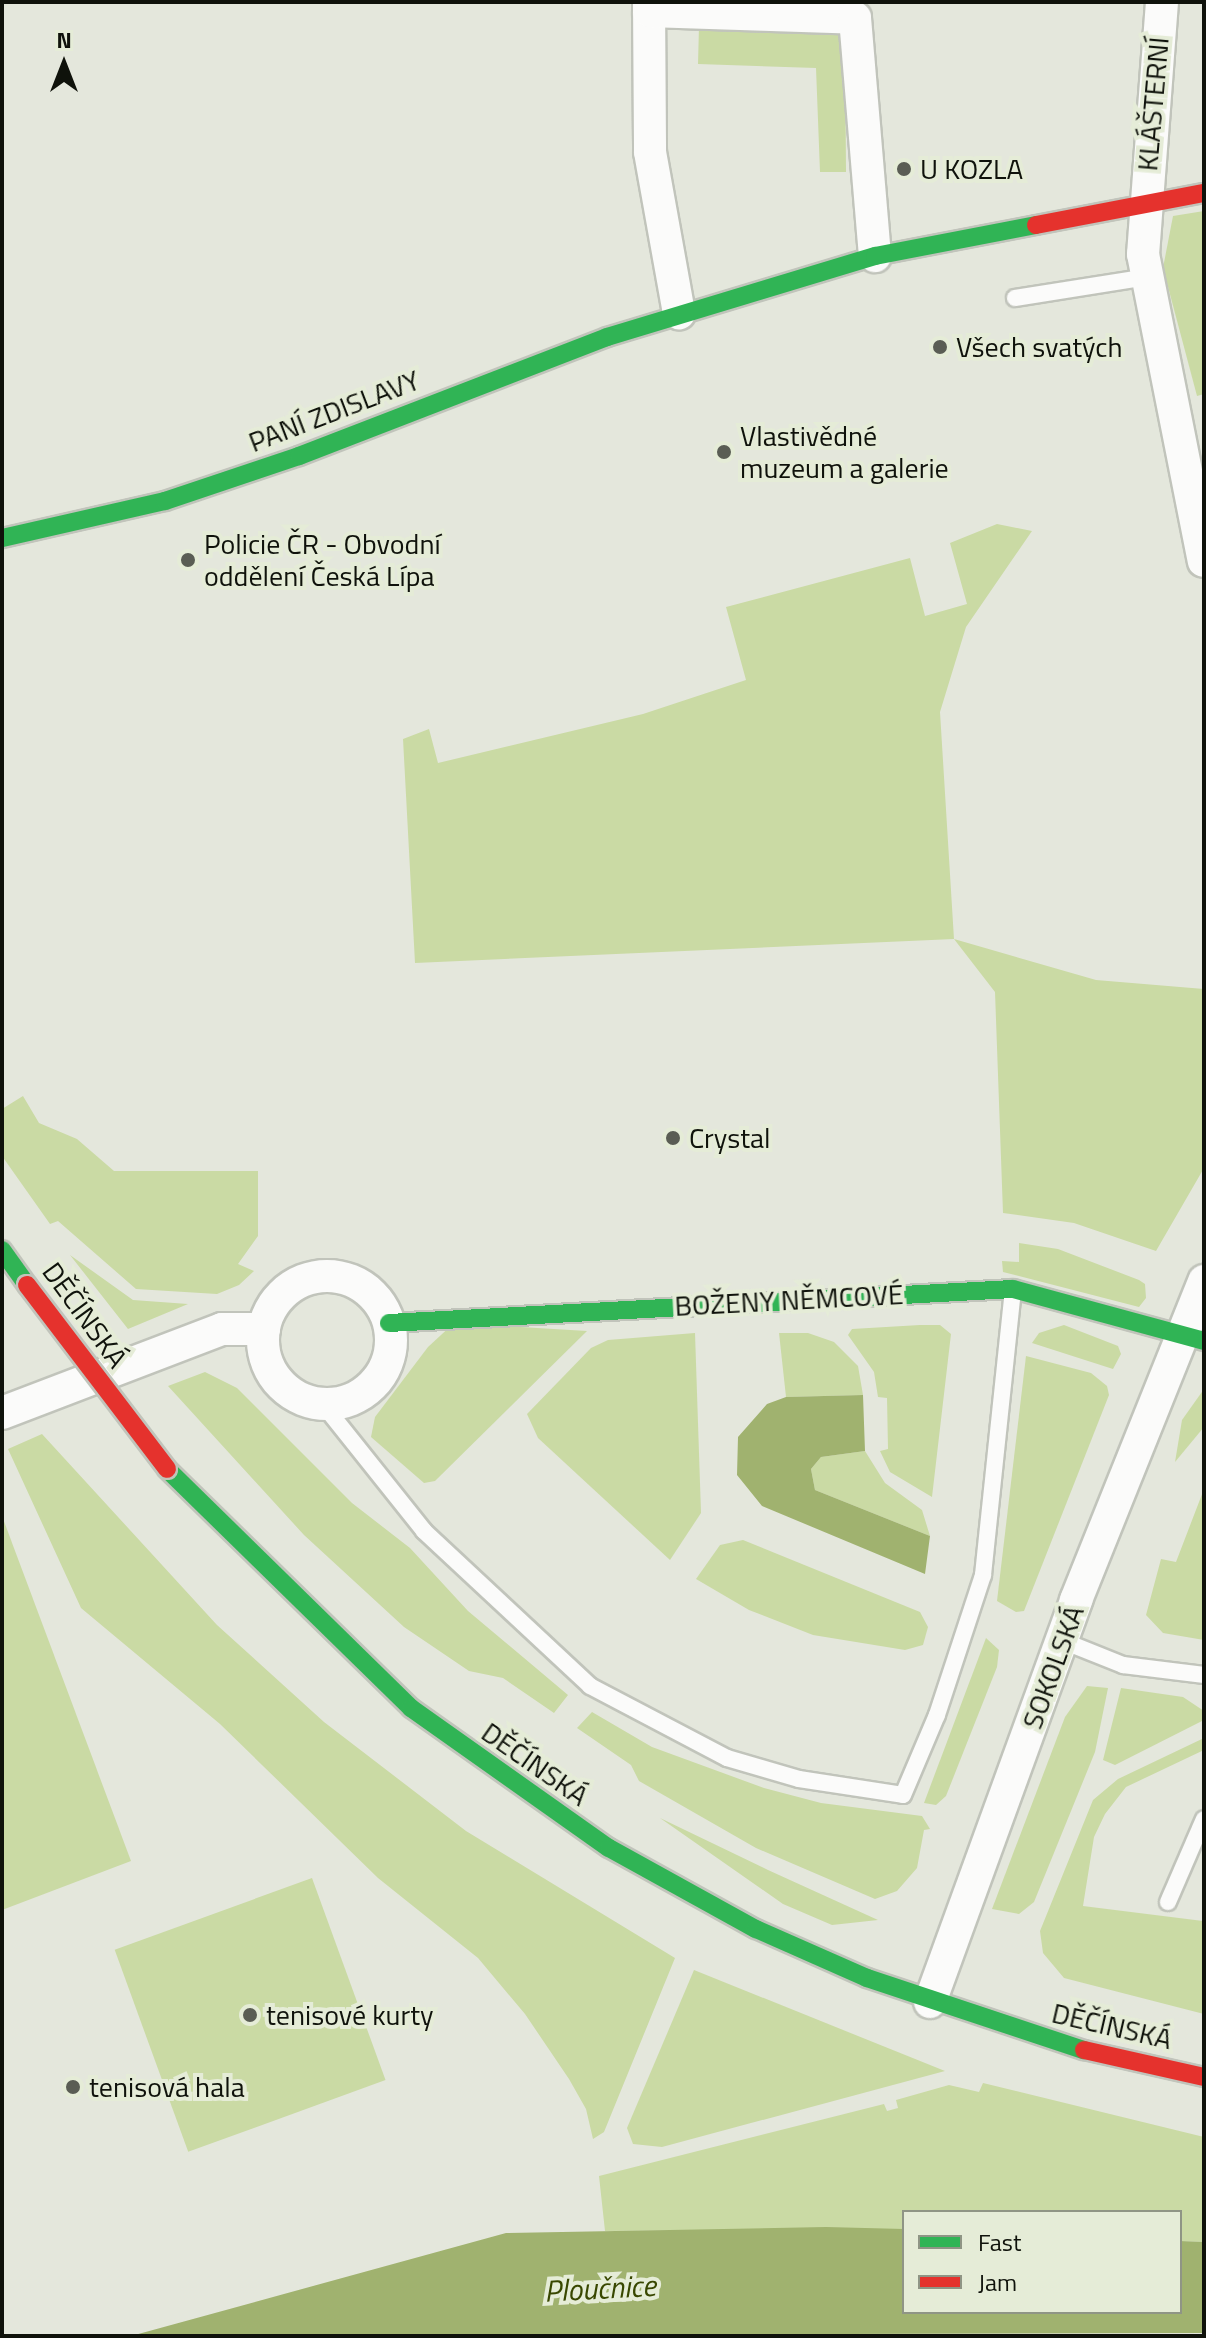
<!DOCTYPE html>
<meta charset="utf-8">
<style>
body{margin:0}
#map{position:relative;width:1206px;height:2338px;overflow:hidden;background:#e4e7dc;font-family:"Titillium Web",sans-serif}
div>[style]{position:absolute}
.green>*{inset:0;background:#cadaa4;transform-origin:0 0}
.water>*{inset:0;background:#a0b26f}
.roads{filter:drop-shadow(2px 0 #c1c4bb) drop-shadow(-2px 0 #c1c4bb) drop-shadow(0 2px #c1c4bb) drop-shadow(0 -2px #c1c4bb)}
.lane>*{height:16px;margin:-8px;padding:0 8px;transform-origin:8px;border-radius:8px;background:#fbfbfa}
.street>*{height:32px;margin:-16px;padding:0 16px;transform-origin:16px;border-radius:16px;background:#fbfbfa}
.street>.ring{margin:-16px;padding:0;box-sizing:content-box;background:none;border:32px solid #fbfbfa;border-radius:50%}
.fast>*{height:18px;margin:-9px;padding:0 9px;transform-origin:9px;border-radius:9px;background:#30b455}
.jam>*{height:18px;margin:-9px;padding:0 9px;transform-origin:9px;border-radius:9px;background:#e5322d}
.bridges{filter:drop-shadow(2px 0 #c1c4bb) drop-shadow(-2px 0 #c1c4bb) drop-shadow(0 2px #c1c4bb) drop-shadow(0 -2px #c1c4bb)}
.jam-bridge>*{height:18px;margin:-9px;padding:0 9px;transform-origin:9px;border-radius:9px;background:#e5322d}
.dots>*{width:22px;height:22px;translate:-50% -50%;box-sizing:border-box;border:4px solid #e5ecd7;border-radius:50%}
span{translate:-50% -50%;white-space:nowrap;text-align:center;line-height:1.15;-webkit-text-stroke:8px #e5ecd7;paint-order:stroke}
.street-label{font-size:28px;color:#0f120b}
.poi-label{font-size:28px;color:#0f120b}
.left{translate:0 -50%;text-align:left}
.water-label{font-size:30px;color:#384700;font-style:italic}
.frame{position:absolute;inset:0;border:4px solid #0f120b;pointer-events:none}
.legend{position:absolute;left:902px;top:2210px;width:280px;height:104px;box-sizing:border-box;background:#e5ecd7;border:2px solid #8f9585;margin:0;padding:10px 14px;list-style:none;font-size:24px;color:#0f120b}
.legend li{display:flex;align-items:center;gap:16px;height:40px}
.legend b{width:40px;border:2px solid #8f9585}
.north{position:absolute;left:24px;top:24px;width:80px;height:80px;-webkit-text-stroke:6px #e5ecd7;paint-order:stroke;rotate:0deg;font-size:22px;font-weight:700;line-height:32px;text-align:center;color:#0f120b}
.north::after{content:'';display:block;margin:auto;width:28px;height:36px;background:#0f120b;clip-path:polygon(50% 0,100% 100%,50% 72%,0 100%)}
</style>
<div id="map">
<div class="green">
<i style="clip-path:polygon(699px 26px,845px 34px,846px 172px,820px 172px,816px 68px,698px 64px)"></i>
<i style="clip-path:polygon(1204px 211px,1204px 394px,1197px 396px,1163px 268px,1173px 216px)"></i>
<i style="clip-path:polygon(997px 524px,1032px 531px,966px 627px,940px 712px,954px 939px,1096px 980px,1204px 989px,1204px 1168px,1156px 1251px,1074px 1223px,1003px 1213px,995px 992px,954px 939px,415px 963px,403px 739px,429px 729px,438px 763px,643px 714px,746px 680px,726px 607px,910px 558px,925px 616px,967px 604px,950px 543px)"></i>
<i style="clip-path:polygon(23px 1096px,39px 1123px,77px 1139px,114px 1171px,258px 1171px,258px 1236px,238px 1264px,254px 1271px,239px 1285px,217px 1294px,136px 1289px,58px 1221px,50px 1224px,2px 1156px,2px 1109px)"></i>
<i style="clip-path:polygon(1019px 1243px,1058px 1249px,1139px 1280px,1145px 1284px,1146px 1298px,1139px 1307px,1003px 1272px,1002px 1261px,1019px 1262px)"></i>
<i style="clip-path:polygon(70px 1255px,133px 1300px,188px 1304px,128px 1329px)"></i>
<i style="clip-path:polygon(454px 1323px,587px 1331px,435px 1481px,424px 1483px,371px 1437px,375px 1417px,428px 1347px)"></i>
<i style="clip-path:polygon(920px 1325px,940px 1325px,951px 1334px,932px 1497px,890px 1472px,880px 1451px,888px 1449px,887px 1398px,878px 1397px,874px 1372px,848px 1335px,852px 1329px)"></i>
<i style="clip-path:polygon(1064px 1325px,1118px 1346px,1121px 1354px,1113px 1369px,1032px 1343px,1039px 1333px)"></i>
<i style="clip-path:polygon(695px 1333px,701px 1513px,670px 1560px,538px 1438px,527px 1414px,591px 1348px,608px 1340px)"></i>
<i style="clip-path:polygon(779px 1333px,808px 1333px,834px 1342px,858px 1366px,863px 1395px,786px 1397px)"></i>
<i style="clip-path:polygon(1026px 1356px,1091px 1373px,1107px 1386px,1109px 1395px,1024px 1611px,1016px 1612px,997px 1601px)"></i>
<i style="clip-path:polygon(205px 1372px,237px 1388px,352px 1503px,410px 1548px,468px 1611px,568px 1695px,554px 1713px,503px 1678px,469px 1671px,404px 1627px,304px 1535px,168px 1386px)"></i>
<i style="clip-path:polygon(1204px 1389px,1204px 1427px,1175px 1462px,1182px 1420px)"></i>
<i style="clip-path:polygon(42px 1434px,217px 1625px,324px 1722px,466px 1831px,675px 1958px,604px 2132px,593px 2139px,586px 2109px,569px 2079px,525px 2014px,478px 1958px,378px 1878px,220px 1724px,81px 1608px,8px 1449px)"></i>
<i style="clip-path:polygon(865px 1451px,885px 1483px,922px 1510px,930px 1536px,815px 1490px,811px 1469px,821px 1457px)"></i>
<i style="clip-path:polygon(1204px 1489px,1204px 1640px,1163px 1633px,1146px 1615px,1161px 1559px,1176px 1562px)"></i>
<i style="clip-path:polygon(2px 1516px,131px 1861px,2px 1910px)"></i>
<i style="clip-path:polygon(743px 1540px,920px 1612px,928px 1627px,923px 1645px,905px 1650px,813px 1635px,749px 1610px,696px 1579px,720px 1545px)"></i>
<i style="clip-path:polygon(986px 1638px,999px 1650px,997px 1667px,946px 1796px,936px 1805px,924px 1803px)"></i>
<i style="clip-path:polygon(1087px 1686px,1108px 1688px,1095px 1752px,1034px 1902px,1019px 1914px,992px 1909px,1065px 1717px)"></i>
<i style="clip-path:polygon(1121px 1688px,1183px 1697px,1204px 1711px,1204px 1720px,1115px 1765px,1103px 1760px)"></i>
<i style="clip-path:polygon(592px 1712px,652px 1747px,764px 1788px,821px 1803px,922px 1816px,930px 1829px,924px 1830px,917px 1868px,897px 1891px,875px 1899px,756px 1848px,639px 1781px,631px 1765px,577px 1728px)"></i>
<i style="clip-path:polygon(1204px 1738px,1204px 1750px,1126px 1787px,1105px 1814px,1094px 1837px,1083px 1906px,1203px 1921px,1204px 2014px,1064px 1978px,1043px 1953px,1040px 1931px,1093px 1800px,1118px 1779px)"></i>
<i style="clip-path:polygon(660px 1818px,768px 1870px,878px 1920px,832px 1925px,783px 1904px)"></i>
<i style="left:312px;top:1878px;width:215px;height:210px;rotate:70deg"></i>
<i style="clip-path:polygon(694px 1970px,945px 2071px,662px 2147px,633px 2144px,627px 2128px)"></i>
<i style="clip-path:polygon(983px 2083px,1204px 2137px,1204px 2242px,1180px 2241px,1180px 2212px,904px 2212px,904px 2229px,605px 2231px,599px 2176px,884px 2104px,887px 2111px,898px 2108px,896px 2100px,949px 2085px,979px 2092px)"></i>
</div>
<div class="water">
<i style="clip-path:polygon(863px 1395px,865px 1451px,821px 1457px,811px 1469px,815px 1490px,930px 1536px,925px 1574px,762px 1506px,737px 1475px,738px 1437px,767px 1404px,786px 1397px)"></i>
<i style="clip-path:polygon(826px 2227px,904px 2229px,904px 2312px,1180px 2312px,1180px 2241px,1204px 2242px,1204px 2333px,131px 2336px,506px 2233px)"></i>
</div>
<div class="roads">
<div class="lane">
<i style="left:1015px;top:298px;width:135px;rotate:-9deg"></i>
<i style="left:322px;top:1403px;width:164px;rotate:51.4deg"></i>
<i style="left:424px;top:1531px;width:227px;rotate:43deg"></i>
<i style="left:590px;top:1686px;width:155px;rotate:27.7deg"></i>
<i style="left:727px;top:1758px;width:75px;rotate:16.3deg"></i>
<i style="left:799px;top:1779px;width:105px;rotate:8.7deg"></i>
<i style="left:903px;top:1795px;width:87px;rotate:-67deg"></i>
<i style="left:937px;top:1715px;width:147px;rotate:-71.8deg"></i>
<i style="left:983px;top:1575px;width:287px;rotate:-84deg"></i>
<i style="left:1063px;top:1641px;width:65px;rotate:21.8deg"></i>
<i style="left:1123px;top:1665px;width:82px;rotate:7deg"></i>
<i style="left:1168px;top:1902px;width:90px;rotate:-66.6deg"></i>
</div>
<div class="street">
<i style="left:649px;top:2px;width:150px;rotate:89.6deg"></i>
<i style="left:650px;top:152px;width:164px;rotate:79.8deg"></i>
<i style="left:1162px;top:2px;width:253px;rotate:94.3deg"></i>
<i style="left:1143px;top:254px;width:313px;rotate:78.8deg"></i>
<i style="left:649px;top:11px;width:206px;rotate:1.9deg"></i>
<i style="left:855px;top:18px;width:239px;rotate:85.2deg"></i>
<i class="ring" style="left:263px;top:1276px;width:96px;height:96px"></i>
<i style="left:2px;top:1413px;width:235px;rotate:-20.9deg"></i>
<i style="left:222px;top:1329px;width:42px"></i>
<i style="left:930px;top:2002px;width:428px;rotate:-70deg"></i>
<i style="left:1076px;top:1600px;width:344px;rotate:-68.1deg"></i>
</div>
<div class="fast">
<i style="left:2px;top:538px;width:167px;rotate:-12.8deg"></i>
<i style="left:165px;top:501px;width:141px;rotate:-18.6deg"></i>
<i style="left:299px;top:456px;width:330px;rotate:-21.1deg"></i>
<i style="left:607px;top:337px;width:280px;rotate:-16.8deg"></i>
<i style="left:875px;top:256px;width:164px;rotate:-10.9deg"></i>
<i style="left:2px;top:1250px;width:43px;rotate:54.5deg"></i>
<i style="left:389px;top:1323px;width:625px;rotate:-3.12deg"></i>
<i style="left:1013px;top:1289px;width:198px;rotate:15.2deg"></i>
<i style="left:167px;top:1469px;width:342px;rotate:44.4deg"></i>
<i style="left:411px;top:1708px;width:242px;rotate:35.3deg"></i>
<i style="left:609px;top:1848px;width:168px;rotate:28.9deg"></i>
<i style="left:756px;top:1929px;width:121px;rotate:23.8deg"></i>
<i style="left:867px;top:1978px;width:229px;rotate:18.4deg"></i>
</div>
<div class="jam">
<i style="left:1036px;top:225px;width:171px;rotate:-10.8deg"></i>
<i style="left:1084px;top:2050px;width:123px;rotate:12.7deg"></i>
</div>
</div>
<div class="bridges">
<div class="jam-bridge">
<i style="left:27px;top:1285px;width:231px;rotate:52.7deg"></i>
</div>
</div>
<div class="dots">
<i style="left:904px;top:169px;background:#5a5d54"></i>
<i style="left:940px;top:347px;background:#5a5d54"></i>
<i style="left:724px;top:452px;background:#5a5d54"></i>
<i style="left:188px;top:560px;background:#5a5d54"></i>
<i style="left:673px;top:1138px;background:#5a5d54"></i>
<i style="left:250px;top:2015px;background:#5a5d54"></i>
<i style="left:73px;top:2087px;background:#5a5d54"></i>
</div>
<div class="street-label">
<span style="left:1153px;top:104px;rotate:-85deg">KLÁŠTERNÍ</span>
<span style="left:334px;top:411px;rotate:-21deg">PANÍ ZDISLAVY</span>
<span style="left:789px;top:1300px;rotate:-3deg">BOŽENY NĚMCOVÉ</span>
<span style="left:85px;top:1315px;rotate:54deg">DĚČÍNSKÁ</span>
<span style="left:1053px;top:1667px;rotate:-70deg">SOKOLSKÁ</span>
<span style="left:535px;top:1764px;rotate:35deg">DĚČÍNSKÁ</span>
<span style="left:1112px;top:2026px;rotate:13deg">DĚČÍNSKÁ</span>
</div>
<div class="poi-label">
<span class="left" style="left:920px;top:169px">U KOZLA</span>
<span class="left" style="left:956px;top:347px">Všech svatých</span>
<span class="left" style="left:740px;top:452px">Vlastivědné<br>muzeum a galerie</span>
<span class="left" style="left:204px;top:560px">Policie ČR - Obvodní<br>oddělení Česká Lípa</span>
<span class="left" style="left:689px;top:1138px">Crystal</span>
<span class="left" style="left:266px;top:2015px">tenisové kurty</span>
<span class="left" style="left:89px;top:2087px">tenisová hala</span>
</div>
<div class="water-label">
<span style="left:600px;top:2288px;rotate:-3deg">Ploučnice</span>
</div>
<div class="frame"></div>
<ul class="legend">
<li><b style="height:10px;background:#30b455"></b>Fast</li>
<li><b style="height:10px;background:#e5322d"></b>Jam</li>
</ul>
<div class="north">N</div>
</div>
